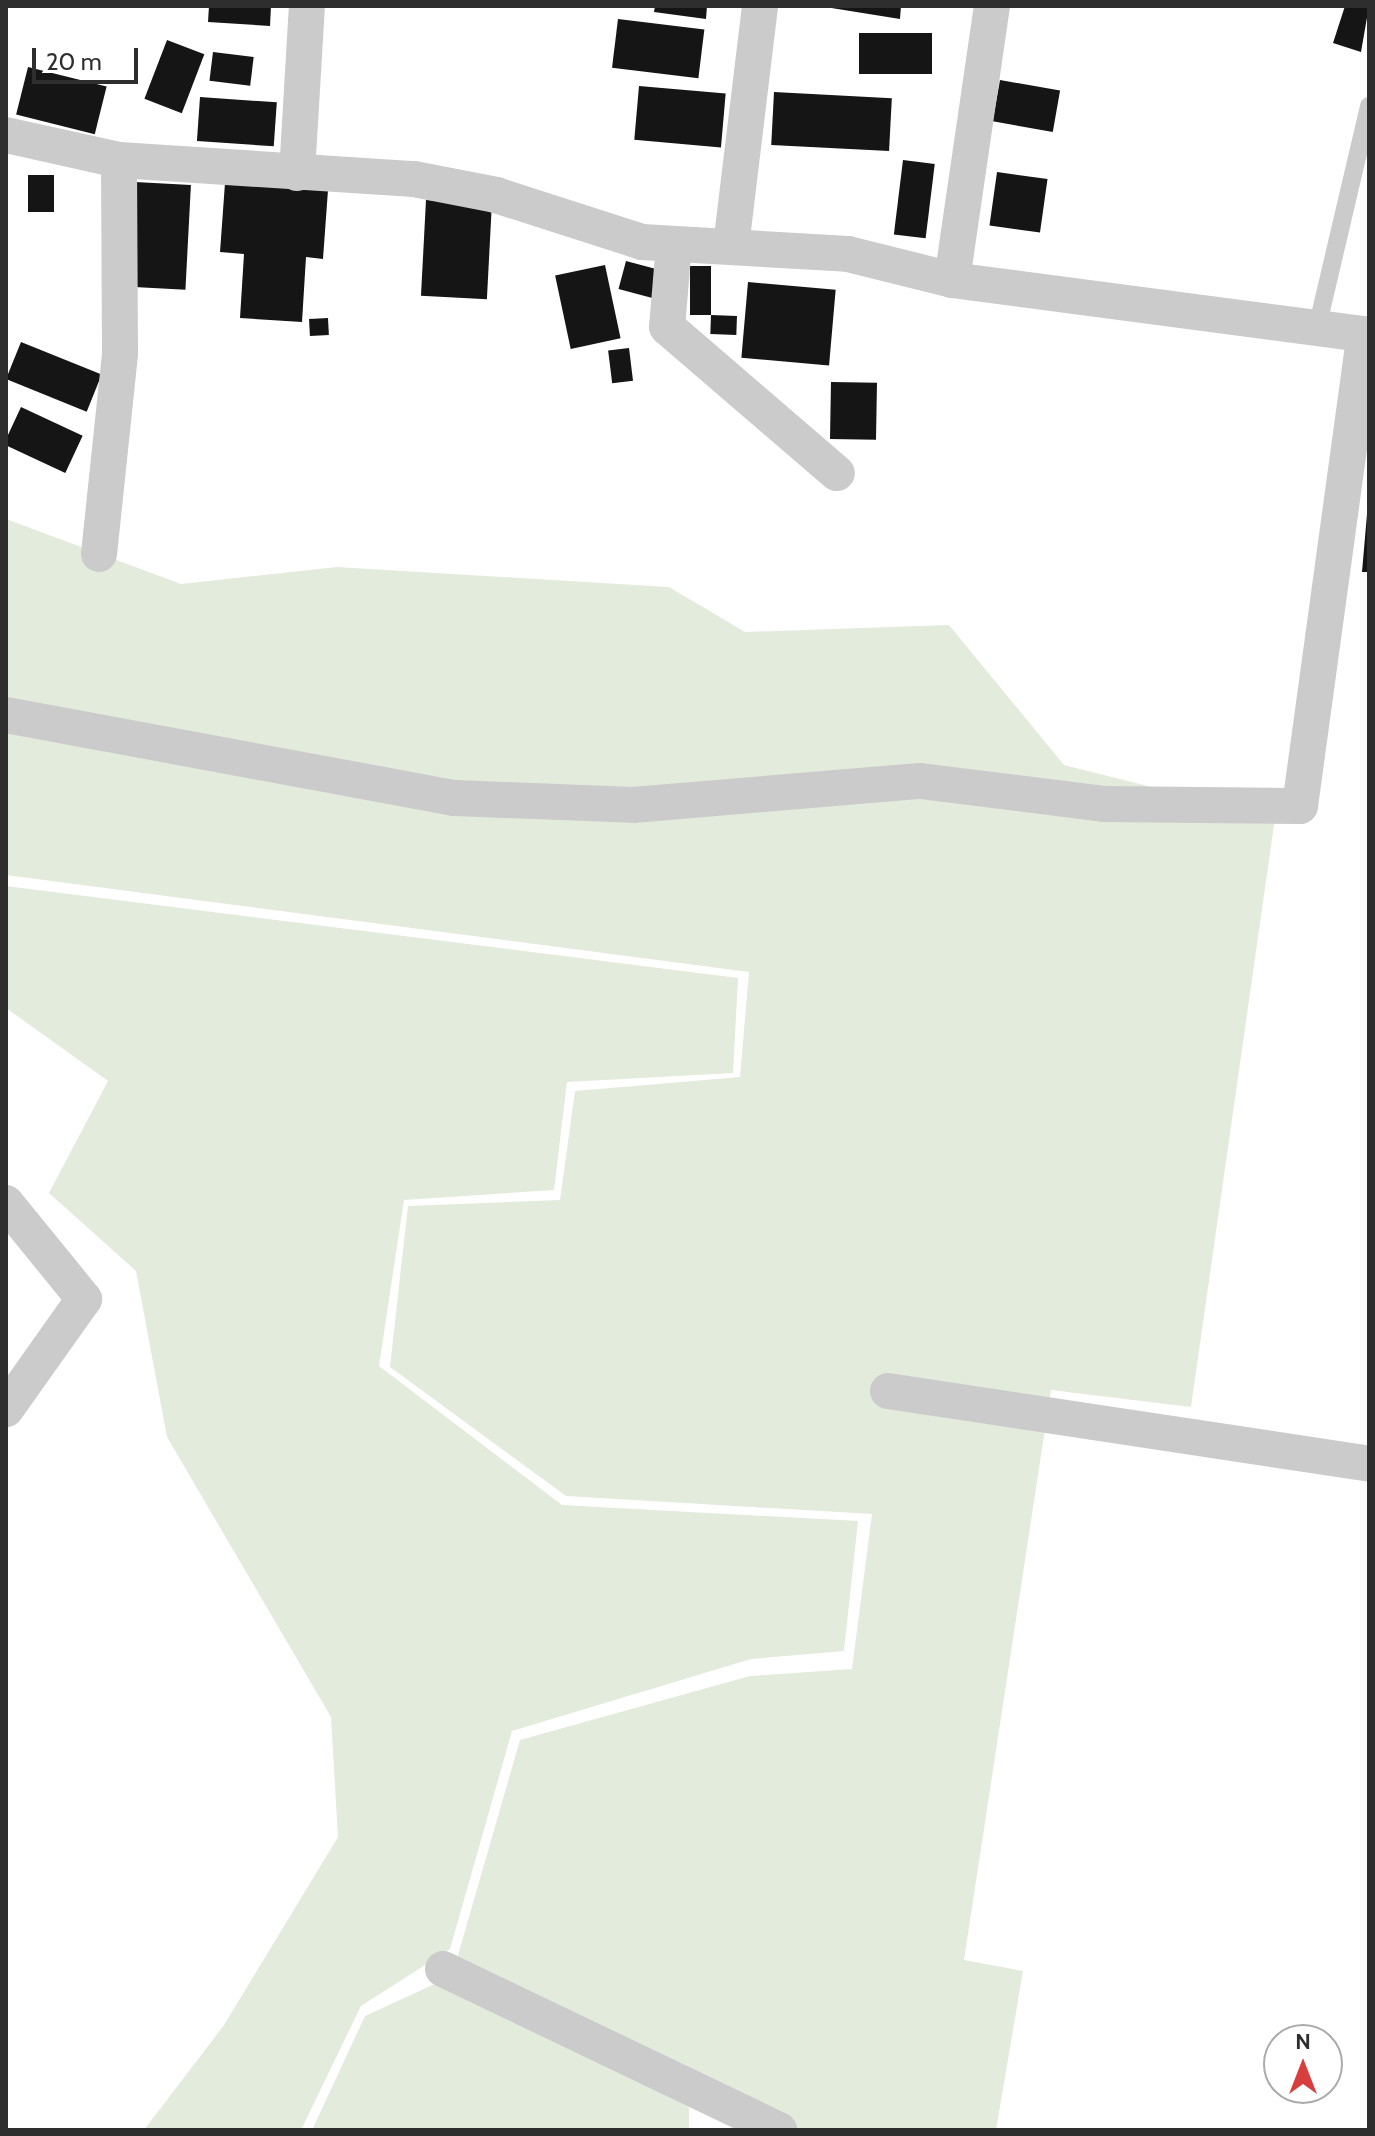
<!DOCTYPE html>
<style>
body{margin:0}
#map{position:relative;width:1375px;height:2136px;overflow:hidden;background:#fff;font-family:Cabin,sans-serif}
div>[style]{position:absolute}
.green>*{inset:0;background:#e3ebdd}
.building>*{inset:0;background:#151515;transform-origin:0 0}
.service>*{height:18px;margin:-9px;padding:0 9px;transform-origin:9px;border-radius:9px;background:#cbcbcb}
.minor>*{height:36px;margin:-18px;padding:0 18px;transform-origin:18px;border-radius:18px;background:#cbcbcb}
span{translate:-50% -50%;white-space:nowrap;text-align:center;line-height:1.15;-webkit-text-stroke:8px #fff;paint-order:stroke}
.frame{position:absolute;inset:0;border:8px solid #2e2e2e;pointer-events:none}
.north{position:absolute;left:1263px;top:2024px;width:80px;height:80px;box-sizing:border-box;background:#fff;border:2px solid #ababab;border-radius:50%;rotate:0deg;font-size:22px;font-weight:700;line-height:32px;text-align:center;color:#2e2e2e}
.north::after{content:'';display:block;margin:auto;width:28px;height:36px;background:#d83e3e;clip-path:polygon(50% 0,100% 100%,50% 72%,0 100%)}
.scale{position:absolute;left:32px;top:48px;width:106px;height:36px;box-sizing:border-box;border:4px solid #2e2e2e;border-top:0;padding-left:10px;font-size:24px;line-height:28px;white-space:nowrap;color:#2e2e2e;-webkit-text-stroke:6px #fff;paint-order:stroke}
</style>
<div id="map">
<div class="green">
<i style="clip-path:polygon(6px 519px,181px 584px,337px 567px,669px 587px,745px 632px,949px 625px,1064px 765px,1275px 818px,1191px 1407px,1051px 1390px,964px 1960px,1023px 1971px,996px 2130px,797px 2130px,689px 2091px,689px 2130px,312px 2130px,365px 2016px,452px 1976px,520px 1740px,750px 1676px,852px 1669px,872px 1514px,566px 1496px,390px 1367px,408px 1206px,560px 1200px,575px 1091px,740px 1077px,749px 972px,6px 875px)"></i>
<i style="clip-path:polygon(6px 886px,738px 978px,733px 1073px,567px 1082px,554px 1190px,404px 1200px,379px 1366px,562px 1505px,858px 1521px,844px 1651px,751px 1659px,512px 1731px,450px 1949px,361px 2006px,301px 2130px,144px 2130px,224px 2025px,338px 1837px,331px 1717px,167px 1437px,136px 1271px,49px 1193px,108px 1081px,6px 1008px)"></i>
</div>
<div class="building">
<i style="clip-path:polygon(209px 6px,271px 6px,270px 26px,208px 22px)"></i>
<i style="clip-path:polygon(655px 6px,707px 6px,706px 19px,654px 12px)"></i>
<i style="clip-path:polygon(819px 6px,901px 6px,900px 19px)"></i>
<i style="clip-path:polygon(1345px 6px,1369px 6px,1361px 52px,1333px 43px)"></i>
<i style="left:618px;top:19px;width:87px;height:49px;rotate:7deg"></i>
<i style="left:859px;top:33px;width:73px;height:41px"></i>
<i style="left:167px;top:40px;width:40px;height:63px;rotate:21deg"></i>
<i style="left:213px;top:52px;width:41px;height:29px;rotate:7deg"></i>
<i style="left:28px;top:67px;width:81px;height:49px;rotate:14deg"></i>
<i style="left:1000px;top:80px;width:61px;height:42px;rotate:10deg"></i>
<i style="left:639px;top:86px;width:87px;height:54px;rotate:5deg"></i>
<i style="left:774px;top:92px;width:118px;height:53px;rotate:3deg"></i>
<i style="left:200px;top:97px;width:77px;height:44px;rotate:4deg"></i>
<i style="left:903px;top:160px;width:32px;height:75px;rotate:7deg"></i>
<i style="left:997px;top:172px;width:51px;height:54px;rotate:8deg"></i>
<i style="left:28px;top:175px;width:26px;height:37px"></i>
<i style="left:135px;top:182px;width:56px;height:105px;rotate:3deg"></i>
<i style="clip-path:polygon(225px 183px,328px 190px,323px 259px,306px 257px,302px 322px,240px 318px,244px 254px,220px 252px)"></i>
<i style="left:426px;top:200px;width:66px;height:96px;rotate:3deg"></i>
<i style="left:626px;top:261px;width:35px;height:29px;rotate:15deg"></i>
<i style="left:605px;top:265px;width:75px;height:51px;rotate:78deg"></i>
<i style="left:690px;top:266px;width:21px;height:49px"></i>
<i style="left:748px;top:282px;width:88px;height:76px;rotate:5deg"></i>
<i style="left:711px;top:315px;width:26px;height:19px;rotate:2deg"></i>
<i style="left:328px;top:318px;width:17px;height:19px;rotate:87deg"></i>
<i style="left:21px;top:342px;width:87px;height:40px;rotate:22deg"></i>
<i style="left:629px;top:348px;width:33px;height:21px;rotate:83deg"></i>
<i style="left:831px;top:382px;width:46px;height:57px;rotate:1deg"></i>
<i style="left:21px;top:407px;width:68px;height:41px;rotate:25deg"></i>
<i style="clip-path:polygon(1369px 491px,1369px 572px,1362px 572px)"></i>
</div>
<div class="service">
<i style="left:1317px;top:328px;width:228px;rotate:-76.8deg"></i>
</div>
<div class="minor">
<i style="left:6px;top:135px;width:116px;rotate:12.5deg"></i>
<i style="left:119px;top:160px;width:296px;rotate:3.7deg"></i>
<i style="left:414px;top:179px;width:84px;rotate:11deg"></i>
<i style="left:496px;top:195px;width:153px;rotate:17.8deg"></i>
<i style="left:642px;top:242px;width:206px;rotate:3.3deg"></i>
<i style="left:848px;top:254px;width:107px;rotate:14deg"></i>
<i style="left:952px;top:280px;width:421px;rotate:7.5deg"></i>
<i style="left:297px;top:173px;width:167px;rotate:-86.6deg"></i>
<i style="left:674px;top:244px;width:83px;rotate:94.8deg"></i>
<i style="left:667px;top:327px;width:224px;rotate:40.7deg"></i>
<i style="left:731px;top:246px;width:242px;rotate:-83.1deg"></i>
<i style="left:952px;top:280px;width:277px;rotate:-81.7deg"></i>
<i style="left:99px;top:554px;width:201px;rotate:-84deg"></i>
<i style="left:120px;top:354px;width:194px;rotate:-90.3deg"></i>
<i style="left:6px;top:715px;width:456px;rotate:10.5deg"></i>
<i style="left:454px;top:798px;width:179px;rotate:2.2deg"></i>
<i style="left:633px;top:805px;width:288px;rotate:-4.8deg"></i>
<i style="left:920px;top:781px;width:185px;rotate:7.1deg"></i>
<i style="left:1104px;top:804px;width:196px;rotate:0.6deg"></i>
<i style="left:1300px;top:806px;width:476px;rotate:-82.2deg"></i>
<i style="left:6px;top:1203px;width:124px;rotate:50.9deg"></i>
<i style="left:84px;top:1299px;width:135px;rotate:125.3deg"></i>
<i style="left:888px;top:1391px;width:487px;rotate:8.6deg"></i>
<i style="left:443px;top:1969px;width:373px;rotate:25.6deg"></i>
</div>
<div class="frame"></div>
<div class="north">N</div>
<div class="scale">20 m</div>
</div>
